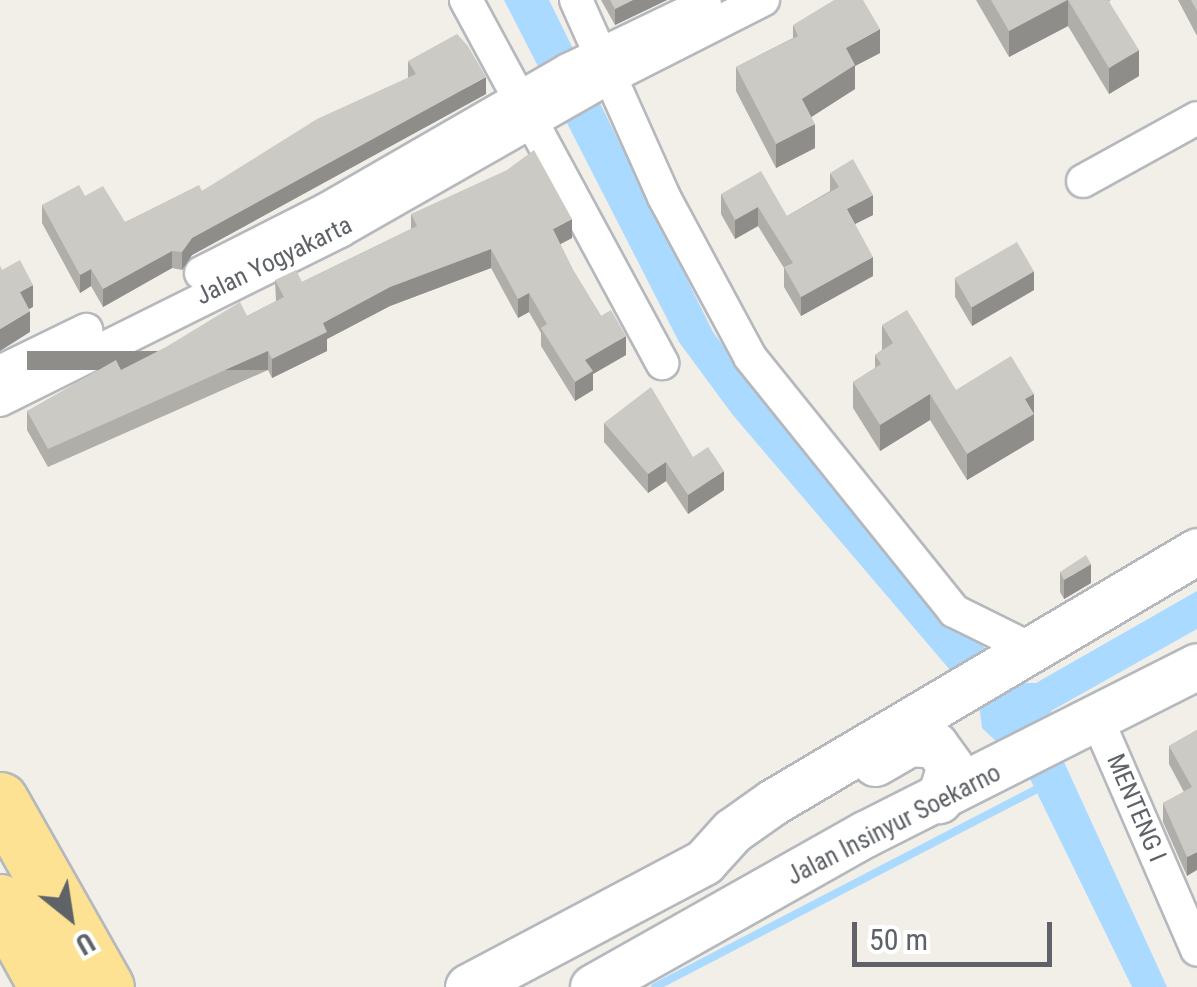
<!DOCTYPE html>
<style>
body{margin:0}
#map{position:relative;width:1197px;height:987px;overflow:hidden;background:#f1efe8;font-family:"Roboto Condensed",sans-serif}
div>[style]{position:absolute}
.water>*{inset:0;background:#aadaff}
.stream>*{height:8px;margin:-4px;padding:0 4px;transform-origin:4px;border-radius:4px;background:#aadaff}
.roads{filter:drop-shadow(2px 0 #b5b8bc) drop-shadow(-2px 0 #b5b8bc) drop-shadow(0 2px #b5b8bc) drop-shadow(0 -2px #b5b8bc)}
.street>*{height:32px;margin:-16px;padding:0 16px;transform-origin:16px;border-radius:16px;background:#fff}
.secondary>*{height:45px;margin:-22.5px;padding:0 22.5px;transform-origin:22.5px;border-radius:22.5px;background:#fff}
.highway>*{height:55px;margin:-27.5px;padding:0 27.5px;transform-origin:27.5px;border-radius:27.5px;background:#fde293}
.wall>*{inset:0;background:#afaea9}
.shaded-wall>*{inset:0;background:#8f8d8a;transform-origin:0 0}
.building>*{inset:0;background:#cccac5;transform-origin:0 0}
span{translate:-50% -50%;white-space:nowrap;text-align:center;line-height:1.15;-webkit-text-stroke:8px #fff;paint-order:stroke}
.street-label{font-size:25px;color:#5f6368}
.north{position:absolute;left:20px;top:867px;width:100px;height:100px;-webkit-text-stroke:8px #fff;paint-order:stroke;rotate:150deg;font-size:28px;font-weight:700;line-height:40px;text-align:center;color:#5f6368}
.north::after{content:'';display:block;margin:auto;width:35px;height:45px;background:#5f6368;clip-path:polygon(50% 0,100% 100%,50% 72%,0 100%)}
.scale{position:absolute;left:852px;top:922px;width:200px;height:45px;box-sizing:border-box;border:5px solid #5f6368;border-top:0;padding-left:12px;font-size:30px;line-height:35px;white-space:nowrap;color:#5f6368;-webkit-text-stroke:8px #fff;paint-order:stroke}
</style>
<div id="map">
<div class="water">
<i style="clip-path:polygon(504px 0,549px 0,713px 332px,763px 400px,1016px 683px,1036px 683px,1197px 591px,1197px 629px,1051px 711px,1048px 727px,1167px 987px,1132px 987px,1015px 748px,1001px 746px,982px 728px,979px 704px,732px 414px,679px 342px)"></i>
</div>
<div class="stream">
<i style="left:655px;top:987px;width:436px;rotate:-27.4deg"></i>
</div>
<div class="roads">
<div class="street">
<i style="left:466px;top:0;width:413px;rotate:61.6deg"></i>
<i style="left:576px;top:0;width:216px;rotate:65.9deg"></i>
<i style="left:664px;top:197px;width:182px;rotate:61.7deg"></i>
<i style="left:750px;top:357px;width:326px;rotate:51.2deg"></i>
<i style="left:954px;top:611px;width:81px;rotate:26.3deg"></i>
<i style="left:1083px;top:181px;width:130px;rotate:-28.9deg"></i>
<i style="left:201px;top:273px;width:141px;rotate:-26.9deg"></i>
<i style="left:327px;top:209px;width:278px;rotate:-30deg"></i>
<i style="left:568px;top:70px;width:152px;rotate:-25.7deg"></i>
<i style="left:0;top:372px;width:96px;rotate:-26deg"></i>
<i style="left:0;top:400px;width:380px;rotate:-26.4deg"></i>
<i style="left:340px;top:231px;width:307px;rotate:-29.7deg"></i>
<i style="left:607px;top:79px;width:175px;rotate:-26.9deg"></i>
<i style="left:1098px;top:721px;width:249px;rotate:66.6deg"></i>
</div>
<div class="secondary">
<i style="left:875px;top:763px;width:39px;rotate:-30deg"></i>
<i style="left:909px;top:743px;width:26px;rotate:4deg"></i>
<i style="left:935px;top:745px;width:26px;rotate:54deg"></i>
<i style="left:950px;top:766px;width:36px;rotate:108deg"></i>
<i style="left:468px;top:987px;width:267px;rotate:-27.9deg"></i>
<i style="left:704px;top:862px;width:42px;rotate:-47.9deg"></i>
<i style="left:732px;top:831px;width:50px;rotate:-35.3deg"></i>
<i style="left:773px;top:802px;width:493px;rotate:-30.6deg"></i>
<i style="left:593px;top:987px;width:312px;rotate:-29.4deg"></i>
<i style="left:865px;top:834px;width:372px;rotate:-26.8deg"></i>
</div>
<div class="highway">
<i style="left:0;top:800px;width:215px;rotate:60.5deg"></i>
<i style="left:0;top:902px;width:97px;rotate:61.1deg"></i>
</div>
</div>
<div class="wall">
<i style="clip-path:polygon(601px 0,667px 0,615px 25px)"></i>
<i style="clip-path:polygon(976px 0,1111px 0,1109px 1px,1139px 76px,1109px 94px,1068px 26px,1009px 57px)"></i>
<i style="clip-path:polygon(1178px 0,1197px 0,1197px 36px)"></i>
<i style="clip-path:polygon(793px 25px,880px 53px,855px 66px,855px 89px,811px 117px,815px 148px,776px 168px,736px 91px,736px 67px,793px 38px)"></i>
<i style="clip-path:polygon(408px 61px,486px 94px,192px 255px,182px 270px,172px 268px,103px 307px,91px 286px,80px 293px,42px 223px,42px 205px,85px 196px,125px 222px,202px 191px,408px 78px)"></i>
<i style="clip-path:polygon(830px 173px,873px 215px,855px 224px,873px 276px,801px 316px,784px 287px,784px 268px,758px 226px,735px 239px,721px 214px,721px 194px,787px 216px,830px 191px)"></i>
<i style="clip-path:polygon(411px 214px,572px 238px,560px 244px,573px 270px,601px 316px,626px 355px,593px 374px,593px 390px,575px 401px,541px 346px,541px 333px,529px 312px,518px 318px,491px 268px,390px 306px,327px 339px,327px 351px,272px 378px,268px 370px,48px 467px,27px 430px,27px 411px,247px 316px,276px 301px,275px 280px,302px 282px,411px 229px)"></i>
<i style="clip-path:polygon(955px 278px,1034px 290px,972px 326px,955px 297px)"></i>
<i style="clip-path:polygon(882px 325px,956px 390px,1034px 394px,1034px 440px,967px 480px,930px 420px,880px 451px,853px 408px,853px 382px,875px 368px,875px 355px,882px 350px)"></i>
<i style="clip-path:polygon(604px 423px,693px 457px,724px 490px,688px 514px,666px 481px,648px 493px,604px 442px)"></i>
<i style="clip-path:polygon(1060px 572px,1091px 583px,1064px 599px,1060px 592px)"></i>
<i style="clip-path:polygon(1197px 730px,1187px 876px,1163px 822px,1163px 803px,1184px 792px,1169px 764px,1169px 746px)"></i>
</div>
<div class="shaded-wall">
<i style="clip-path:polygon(633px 0,667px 0,615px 25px,615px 9px)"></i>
<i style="clip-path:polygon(1068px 0,1068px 26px,1009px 57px,1009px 31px)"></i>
<i style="clip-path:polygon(880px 29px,880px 53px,855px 66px,855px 89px,802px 123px,802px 99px,846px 48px)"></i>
<i style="clip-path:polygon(1139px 50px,1139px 76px,1109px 94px,1109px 68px)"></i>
<i style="clip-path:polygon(486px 77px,486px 94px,192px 255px,182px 270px,182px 252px,192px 238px)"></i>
<i style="clip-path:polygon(815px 124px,815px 148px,776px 168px,776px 144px)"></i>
<i style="clip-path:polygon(873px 195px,873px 215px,847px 228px,847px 209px)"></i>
<i style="clip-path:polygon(758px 207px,758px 226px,735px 239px,735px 220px)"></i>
<i style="clip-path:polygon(572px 219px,572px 238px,553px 248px,553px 229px)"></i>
<i style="clip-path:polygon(491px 249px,491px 268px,390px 306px,327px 339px,327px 351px,272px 378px,272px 359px,323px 323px,390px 287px)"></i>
<i style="clip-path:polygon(172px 251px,172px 268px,103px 307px,103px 289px)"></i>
<i style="clip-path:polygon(873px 257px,873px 276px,801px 316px,801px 297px)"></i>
<i style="clip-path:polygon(91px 269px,91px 286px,80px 293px,80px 275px)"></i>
<i style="clip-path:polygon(1034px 271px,1034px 290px,972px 326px,972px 307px)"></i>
<i style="clip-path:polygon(33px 285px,33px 307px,20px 314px,20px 292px)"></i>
<i style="clip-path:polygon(529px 293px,529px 312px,518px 318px,518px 299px)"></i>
<i style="clip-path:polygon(30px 311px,30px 332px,0 351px,0 329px)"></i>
<i style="clip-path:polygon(626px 336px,626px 355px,593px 374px,593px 390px,575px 401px,575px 382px,585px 360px)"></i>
<i style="left:268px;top:351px;width:19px;height:241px;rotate:90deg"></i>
<i style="clip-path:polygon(930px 394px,930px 420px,880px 451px,880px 425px)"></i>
<i style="clip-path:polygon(1034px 394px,1034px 440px,967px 480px,967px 454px,1025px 399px)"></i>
<i style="clip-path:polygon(666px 462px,666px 481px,648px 493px,648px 474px)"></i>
<i style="clip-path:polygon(724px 471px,724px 490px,688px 514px,688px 495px)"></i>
<i style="clip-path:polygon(1091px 564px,1091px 583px,1064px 599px,1064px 580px)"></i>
<i style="clip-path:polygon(1197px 852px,1197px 870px,1187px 876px,1187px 857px)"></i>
</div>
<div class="building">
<i style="clip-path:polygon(610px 0,633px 0,615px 9px)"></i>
<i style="clip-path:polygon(834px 0,863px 0,880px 29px,846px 48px,855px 65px,802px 99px,815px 124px,776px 144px,736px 67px,798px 36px,793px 25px)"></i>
<i style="clip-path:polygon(991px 0,1067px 0,1009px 31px)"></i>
<i style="clip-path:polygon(1068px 0,1108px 0,1139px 50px,1109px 68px)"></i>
<i style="clip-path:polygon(1191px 0,1197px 0,1197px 11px)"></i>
<i style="clip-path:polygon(457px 34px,468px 46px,486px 77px,192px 238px,182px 252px,172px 251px,103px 289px,91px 269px,80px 275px,42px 205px,79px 185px,85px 196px,103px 186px,125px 222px,199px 185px,202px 191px,317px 119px,416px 74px,408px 61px)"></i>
<i style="clip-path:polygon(534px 150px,572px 219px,553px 229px,573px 270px,601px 316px,611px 310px,626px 336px,585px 360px,593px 371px,575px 382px,541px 328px,547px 324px,529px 293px,518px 299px,491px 249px,390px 287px,323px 323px,327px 332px,272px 359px,268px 351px,48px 449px,27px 411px,116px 360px,121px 370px,166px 347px,240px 302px,247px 316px,284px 297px,275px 280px,296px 270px,302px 282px,417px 226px,411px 214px,507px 170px)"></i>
<i style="clip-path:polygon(853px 159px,873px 195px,847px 209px,873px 257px,801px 297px,784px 267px,793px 263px,758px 207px,735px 220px,721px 194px,761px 171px,787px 216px,839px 187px,830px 173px)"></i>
<i style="left:1017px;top:242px;width:34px;height:72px;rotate:60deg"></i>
<i style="clip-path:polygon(20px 260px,33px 285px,20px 292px,30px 311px,0 329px,0 265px,2px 270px)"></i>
<i style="clip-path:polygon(907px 310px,956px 390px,1011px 356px,1034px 394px,1025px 399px,1034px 414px,967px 454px,930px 394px,880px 425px,853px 382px,881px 364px,875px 355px,893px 343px,882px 325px)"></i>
<i style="clip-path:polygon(651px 387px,693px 457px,708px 447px,724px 471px,688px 495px,666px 462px,648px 474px,604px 423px)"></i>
<i style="clip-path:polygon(1086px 555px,1091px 564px,1064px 580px,1060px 572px)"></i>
<i style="clip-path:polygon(1197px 730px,1197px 852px,1187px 857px,1163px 803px,1192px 787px,1169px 746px)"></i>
</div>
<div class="street-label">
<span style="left:274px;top:261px;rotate:-26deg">Jalan Yogyakarta</span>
<span style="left:1136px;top:808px;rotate:67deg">MENTENG I</span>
<span style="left:894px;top:825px;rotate:-27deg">Jalan Insinyur Soekarno</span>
</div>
<div class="north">U</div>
<div class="scale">50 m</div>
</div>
